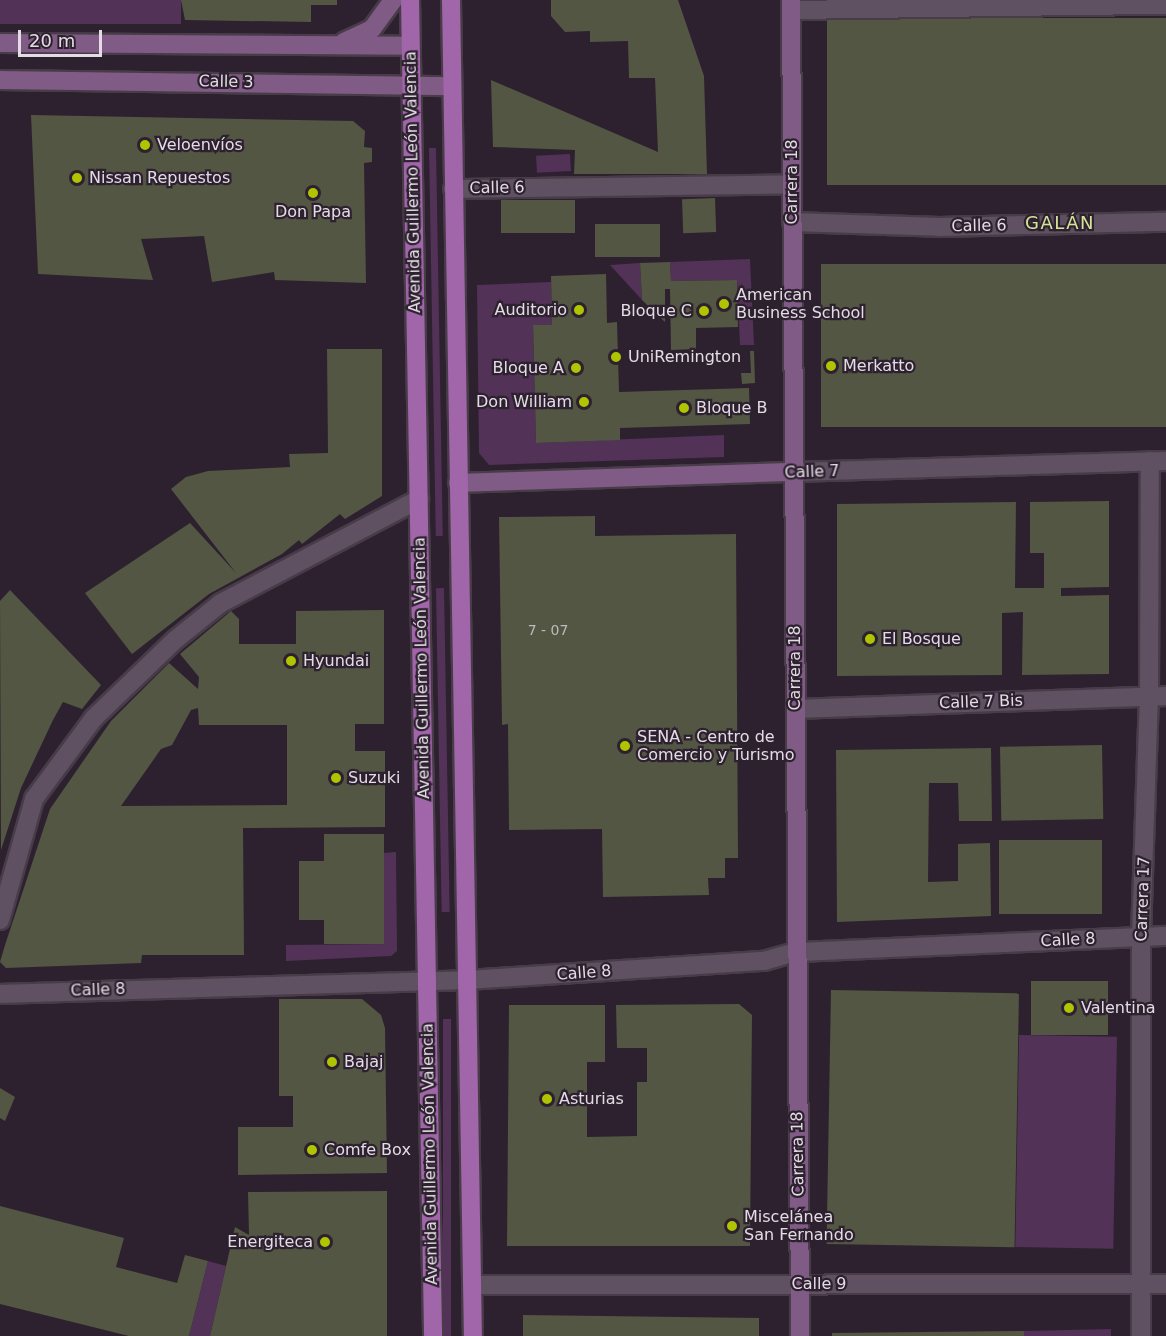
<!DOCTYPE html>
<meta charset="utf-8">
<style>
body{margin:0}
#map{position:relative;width:1166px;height:1336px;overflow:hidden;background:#2d212f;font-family:"DejaVu Sans",sans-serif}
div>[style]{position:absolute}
.green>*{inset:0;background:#523257;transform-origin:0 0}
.building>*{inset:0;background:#525642;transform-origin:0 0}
.roads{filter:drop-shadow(2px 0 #473c48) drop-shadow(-2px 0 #473c48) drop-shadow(0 2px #473c48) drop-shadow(0 -2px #473c48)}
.street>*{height:18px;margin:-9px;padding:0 9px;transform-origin:9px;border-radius:9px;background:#5f5161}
.secondary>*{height:18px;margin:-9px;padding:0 9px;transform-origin:9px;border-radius:9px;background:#805b85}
.primary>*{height:18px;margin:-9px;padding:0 9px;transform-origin:9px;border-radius:9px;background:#a165aa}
.dots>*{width:16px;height:16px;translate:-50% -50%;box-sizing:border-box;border:3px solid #2d212f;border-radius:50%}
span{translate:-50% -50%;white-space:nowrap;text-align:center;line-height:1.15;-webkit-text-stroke:4.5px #2d212f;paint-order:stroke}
.number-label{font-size:14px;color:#c0babc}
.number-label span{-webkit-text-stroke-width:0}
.street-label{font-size:16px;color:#e4dce5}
.poi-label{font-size:16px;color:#e4dce5}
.left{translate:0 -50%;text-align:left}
.right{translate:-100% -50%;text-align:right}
.neighbourhood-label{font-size:18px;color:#d6e498;letter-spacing:1.5px}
.scale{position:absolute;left:18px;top:30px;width:84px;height:27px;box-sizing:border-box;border:3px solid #e4dce5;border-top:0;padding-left:8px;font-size:18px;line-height:21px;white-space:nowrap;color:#e4dce5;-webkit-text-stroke:4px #2d212f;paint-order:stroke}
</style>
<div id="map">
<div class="green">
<i style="left:0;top:0;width:181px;height:24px"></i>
<i style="left:436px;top:148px;width:388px;height:7px;rotate:89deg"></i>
<i style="left:570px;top:154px;width:17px;height:34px;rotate:87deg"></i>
<i style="clip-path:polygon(750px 259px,754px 345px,740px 345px,737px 280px,671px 281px,670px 262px)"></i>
<i style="clip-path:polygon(640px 263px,642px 300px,610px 265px)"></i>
<i style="clip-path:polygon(551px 282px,552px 325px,533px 326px,536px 443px,724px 435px,724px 457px,489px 465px,479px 453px,477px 285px)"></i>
<i style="left:444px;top:588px;width:324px;height:8px;rotate:89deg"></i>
<i style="clip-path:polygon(396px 852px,397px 951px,391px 956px,286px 961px,286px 945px,384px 944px,383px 853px)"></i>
<i style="left:443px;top:1019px;width:8px;height:317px"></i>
<i style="left:1019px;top:1035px;width:98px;height:212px;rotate:1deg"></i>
<i style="clip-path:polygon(208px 1261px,226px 1266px,210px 1336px,189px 1336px)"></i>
<i style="clip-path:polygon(1111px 1329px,1111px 1336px,1024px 1336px,1024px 1331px)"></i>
</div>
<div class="building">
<i style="clip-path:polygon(181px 0,337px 0,337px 5px,311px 5px,311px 22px,185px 20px)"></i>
<i style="clip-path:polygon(551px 0,678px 0,704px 76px,707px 174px,574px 174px,575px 150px,493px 147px,491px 80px,658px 152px,655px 78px,629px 78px,628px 41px,590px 42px,590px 31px,565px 32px,551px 16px)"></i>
<i style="left:1166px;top:18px;width:167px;height:339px;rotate:90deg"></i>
<i style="clip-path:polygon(31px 115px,353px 121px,365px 131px,364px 147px,372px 148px,372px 162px,364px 163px,366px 283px,275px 280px,274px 272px,212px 282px,204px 236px,141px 239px,153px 280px,38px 274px)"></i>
<i style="left:715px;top:198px;width:34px;height:33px;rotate:88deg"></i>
<i style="left:575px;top:200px;width:33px;height:74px;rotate:90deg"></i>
<i style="left:660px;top:224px;width:33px;height:65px;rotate:90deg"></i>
<i style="clip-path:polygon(670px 262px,671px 281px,737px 280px,738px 327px,696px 328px,696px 349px,671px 350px,670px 289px,665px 289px,665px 322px,642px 300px,640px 263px)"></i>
<i style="left:1166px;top:264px;width:163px;height:345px;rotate:90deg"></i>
<i style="clip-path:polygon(606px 274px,607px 323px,617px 322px,619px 392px,749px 388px,750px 424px,620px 428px,620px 440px,536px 443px,533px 325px,552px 325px,551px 276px)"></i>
<i style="clip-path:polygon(327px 349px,382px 349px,382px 496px,345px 519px,340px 514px,302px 544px,299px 540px,282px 554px,209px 594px,132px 654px,85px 593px,190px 523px,236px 573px,171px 489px,186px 477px,208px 471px,290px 467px,289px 454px,328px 453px)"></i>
<i style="clip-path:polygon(750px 351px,754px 351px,755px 383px,742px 384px,741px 373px,751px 373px)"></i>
<i style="clip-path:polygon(1109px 501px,1109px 587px,1061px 588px,1061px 596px,1109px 595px,1109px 674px,1022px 675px,1023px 612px,1002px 613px,1002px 675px,837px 676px,837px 504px,1016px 502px,1015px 588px,1044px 588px,1044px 553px,1030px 553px,1030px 502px)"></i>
<i style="clip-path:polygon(595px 516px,595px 536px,736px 534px,738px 858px,725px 858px,725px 878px,708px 878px,709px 895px,603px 897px,602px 829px,509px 830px,508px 724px,502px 725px,499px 517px)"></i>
<i style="clip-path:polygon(10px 590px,101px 685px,82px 709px,63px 702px,53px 720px,21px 788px,1px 850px,0 601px)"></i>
<i style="clip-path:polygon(evenodd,384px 610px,384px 724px,355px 724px,355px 751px,385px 751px,385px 827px,243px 828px,244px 955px,142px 955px,141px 963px,6px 968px,0 962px,5px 945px,50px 809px,111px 721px,169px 663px,198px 689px,199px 677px,180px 654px,231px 611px,239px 619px,239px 644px,296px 644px,296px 611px,384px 610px,198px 708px,199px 725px,287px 725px,287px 805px,121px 806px,161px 749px,172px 745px,191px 710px,198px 708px)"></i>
<i style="left:1102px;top:745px;width:74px;height:102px;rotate:89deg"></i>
<i style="clip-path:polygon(991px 748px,992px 821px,959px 821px,958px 783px,929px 783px,928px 882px,958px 881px,958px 844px,990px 843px,991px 916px,837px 922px,836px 750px)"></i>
<i style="clip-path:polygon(324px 834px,384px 834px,384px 944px,324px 944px,324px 920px,299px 920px,299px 861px,324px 861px)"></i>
<i style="left:1102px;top:840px;width:74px;height:103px;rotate:90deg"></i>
<i style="left:1031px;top:981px;width:77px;height:54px"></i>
<i style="left:831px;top:990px;width:188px;height:254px;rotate:1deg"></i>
<i style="clip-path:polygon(279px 999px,362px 999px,381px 1015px,385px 1028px,387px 1173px,238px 1175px,238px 1127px,293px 1127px,293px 1096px,279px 1096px)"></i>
<i style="clip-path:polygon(739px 1004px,752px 1015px,750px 1246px,507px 1246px,509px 1005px,605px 1005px,605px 1062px,587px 1062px,587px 1137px,637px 1136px,637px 1082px,647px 1082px,647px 1048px,617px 1048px,616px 1005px)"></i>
<i style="clip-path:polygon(0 1088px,15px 1097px,5px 1121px,0 1118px)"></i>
<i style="clip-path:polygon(387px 1191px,387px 1336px,210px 1336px,235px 1227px,249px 1235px,248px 1192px)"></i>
<i style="clip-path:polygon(0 1206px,124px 1238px,116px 1267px,177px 1283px,185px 1255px,208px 1261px,189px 1336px,129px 1336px,0 1304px)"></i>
<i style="clip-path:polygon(523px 1315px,759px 1318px,759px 1336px,523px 1336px)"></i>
<i style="clip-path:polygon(1024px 1331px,1024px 1336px,832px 1336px,832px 1333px)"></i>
</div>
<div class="roads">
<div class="street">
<i style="left:791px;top:10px;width:375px;rotate:-0.8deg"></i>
<i style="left:453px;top:189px;width:339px;rotate:-0.8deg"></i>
<i style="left:792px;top:222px;width:147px;rotate:1.9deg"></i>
<i style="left:939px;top:227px;width:227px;rotate:-1.3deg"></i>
<i style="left:794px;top:472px;width:372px;rotate:-1.7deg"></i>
<i style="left:796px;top:709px;width:370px;rotate:-2deg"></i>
<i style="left:0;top:920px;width:126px;rotate:-74.3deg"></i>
<i style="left:34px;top:799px;width:101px;rotate:-53.5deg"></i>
<i style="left:94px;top:718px;width:112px;rotate:-43.9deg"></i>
<i style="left:175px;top:640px;width:59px;rotate:-38.8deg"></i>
<i style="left:221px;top:603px;width:224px;rotate:-27.7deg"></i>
<i style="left:0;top:994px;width:467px;rotate:-1.7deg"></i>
<i style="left:467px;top:980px;width:298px;rotate:-3.7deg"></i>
<i style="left:764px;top:961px;width:33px;rotate:-16deg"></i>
<i style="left:796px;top:952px;width:370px;rotate:-2.5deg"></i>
<i style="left:472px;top:1285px;width:694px;rotate:-0.08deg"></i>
<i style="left:1141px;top:1336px;width:400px;rotate:-90deg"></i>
<i style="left:1141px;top:936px;width:240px;rotate:-88.1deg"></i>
<i style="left:1149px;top:696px;width:235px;rotate:-89.8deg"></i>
</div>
<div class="secondary">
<i style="left:791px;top:0;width:1336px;rotate:89.61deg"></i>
<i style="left:344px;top:42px;width:31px;rotate:-25deg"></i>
<i style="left:372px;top:29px;width:36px;rotate:-54deg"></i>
<i style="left:0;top:43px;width:410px;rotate:0.4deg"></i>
<i style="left:0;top:80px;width:452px;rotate:0.8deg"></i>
<i style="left:458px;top:483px;width:336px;rotate:-1.9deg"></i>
</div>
<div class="primary">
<i style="left:410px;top:0;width:1336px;rotate:89.01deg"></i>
<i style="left:451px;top:0;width:1336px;rotate:89.06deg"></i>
</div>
</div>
<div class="dots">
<i style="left:145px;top:145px;background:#b0c501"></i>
<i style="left:77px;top:178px;background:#b0c501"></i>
<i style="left:313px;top:193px;background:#b0c501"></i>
<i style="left:724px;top:304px;background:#b0c501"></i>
<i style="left:579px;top:310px;background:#b0c501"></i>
<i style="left:704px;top:311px;background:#b0c501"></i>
<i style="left:616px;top:357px;background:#b0c501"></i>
<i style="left:831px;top:366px;background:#b0c501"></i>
<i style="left:576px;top:368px;background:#b0c501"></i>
<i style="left:584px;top:402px;background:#b0c501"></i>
<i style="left:684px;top:408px;background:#b0c501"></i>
<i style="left:870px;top:639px;background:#b0c501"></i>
<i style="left:291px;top:661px;background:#b0c501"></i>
<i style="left:625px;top:746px;background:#b0c501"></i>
<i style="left:336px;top:778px;background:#b0c501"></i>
<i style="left:1069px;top:1008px;background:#b0c501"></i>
<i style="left:332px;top:1062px;background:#b0c501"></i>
<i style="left:547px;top:1099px;background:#b0c501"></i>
<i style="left:312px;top:1150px;background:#b0c501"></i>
<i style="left:732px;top:1226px;background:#b0c501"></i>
<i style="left:325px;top:1242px;background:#b0c501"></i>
</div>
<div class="number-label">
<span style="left:548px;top:630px">7 - 07</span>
</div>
<div class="street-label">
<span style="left:226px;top:82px;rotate:1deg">Calle 3</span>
<span style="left:413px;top:182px;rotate:-91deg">Avenida Guillermo León Valencia</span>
<span style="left:792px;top:182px;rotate:-90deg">Carrera 18</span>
<span style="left:497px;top:188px;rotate:-1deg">Calle 6</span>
<span style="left:979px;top:226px;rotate:-1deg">Calle 6</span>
<span style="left:812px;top:472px;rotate:-2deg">Calle 7</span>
<span style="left:422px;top:668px;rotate:-91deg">Avenida Guillermo León Valencia</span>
<span style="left:795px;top:668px;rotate:-90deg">Carrera 18</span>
<span style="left:981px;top:702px;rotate:-2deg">Calle 7 Bis</span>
<span style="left:1143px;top:899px;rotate:-88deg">Carrera 17</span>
<span style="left:1068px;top:940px;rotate:-3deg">Calle 8</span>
<span style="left:584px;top:973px;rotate:-4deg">Calle 8</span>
<span style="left:98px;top:990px;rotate:-2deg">Calle 8</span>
<span style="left:430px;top:1154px;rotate:-91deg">Avenida Guillermo León Valencia</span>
<span style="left:798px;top:1154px;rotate:-91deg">Carrera 18</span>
<span style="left:819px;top:1284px">Calle 9</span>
</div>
<div class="poi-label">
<span class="left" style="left:157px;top:145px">Veloenvíos</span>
<span class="left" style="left:89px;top:178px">Nissan Repuestos</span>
<span style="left:313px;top:212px">Don Papa</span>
<span class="left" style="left:736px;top:304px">American<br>Business School</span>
<span class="right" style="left:567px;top:310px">Auditorio</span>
<span class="right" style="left:692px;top:311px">Bloque C</span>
<span class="left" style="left:628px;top:357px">UniRemington</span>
<span class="left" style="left:843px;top:366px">Merkatto</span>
<span class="right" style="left:564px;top:368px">Bloque A</span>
<span class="right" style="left:572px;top:402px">Don William</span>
<span class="left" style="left:696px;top:408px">Bloque B</span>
<span class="left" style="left:882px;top:639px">El Bosque</span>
<span class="left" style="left:303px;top:661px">Hyundai</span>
<span class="left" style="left:637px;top:746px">SENA - Centro de<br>Comercio y Turismo</span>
<span class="left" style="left:348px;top:778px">Suzuki</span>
<span class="left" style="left:1081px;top:1008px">Valentina</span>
<span class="left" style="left:344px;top:1062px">Bajaj</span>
<span class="left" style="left:559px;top:1099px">Asturias</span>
<span class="left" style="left:324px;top:1150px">Comfe Box</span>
<span class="left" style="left:744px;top:1226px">Miscelánea<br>San Fernando</span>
<span class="right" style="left:313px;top:1242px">Energiteca</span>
</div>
<div class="neighbourhood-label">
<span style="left:1060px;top:223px">GALÁN</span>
</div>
<div class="scale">20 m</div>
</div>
